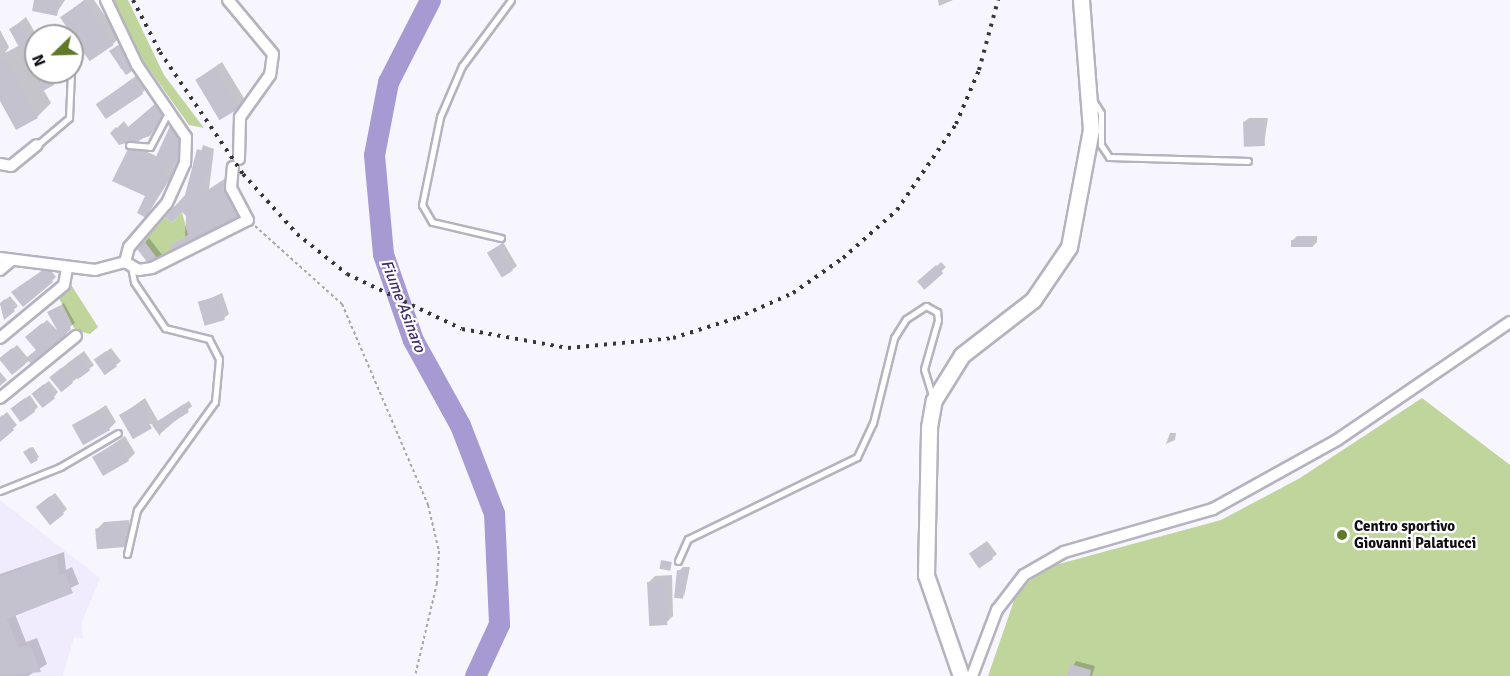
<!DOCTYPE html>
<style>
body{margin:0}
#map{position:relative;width:1510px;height:676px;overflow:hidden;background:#f7f6fe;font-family:Signika,sans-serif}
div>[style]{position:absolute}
.built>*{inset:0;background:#f0ecfd}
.green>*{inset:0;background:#c0d59b}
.shadow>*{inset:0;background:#0003;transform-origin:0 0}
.river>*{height:21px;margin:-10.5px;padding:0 10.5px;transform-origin:10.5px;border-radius:10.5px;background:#a799d1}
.building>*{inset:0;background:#c4c2cf;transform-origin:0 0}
.path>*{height:2px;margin-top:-1px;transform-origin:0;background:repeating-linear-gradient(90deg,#a7a6ad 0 3px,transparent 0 6px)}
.roads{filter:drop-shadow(2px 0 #b5b3c0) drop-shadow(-2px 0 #b5b3c0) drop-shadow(0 2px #b5b3c0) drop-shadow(0 -2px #b5b3c0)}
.lane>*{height:5px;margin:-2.5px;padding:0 2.5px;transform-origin:2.5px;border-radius:2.5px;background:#fff}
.street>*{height:10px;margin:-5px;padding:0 5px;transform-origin:5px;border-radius:5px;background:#fff}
.secondary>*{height:15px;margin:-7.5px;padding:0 7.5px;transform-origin:7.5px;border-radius:7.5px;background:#fff}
.rail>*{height:4px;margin-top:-2px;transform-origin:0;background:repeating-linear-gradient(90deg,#37363b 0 3px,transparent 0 9px)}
.dots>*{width:16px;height:16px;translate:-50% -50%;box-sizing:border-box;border:3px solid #fff;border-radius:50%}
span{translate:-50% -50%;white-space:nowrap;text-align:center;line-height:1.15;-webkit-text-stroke:4.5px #fff;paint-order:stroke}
.poi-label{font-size:15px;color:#100f13;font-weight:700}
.left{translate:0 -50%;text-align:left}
.water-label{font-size:16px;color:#402a6c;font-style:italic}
.north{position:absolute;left:24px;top:24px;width:60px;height:60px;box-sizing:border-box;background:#fff;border:2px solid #9f9fa1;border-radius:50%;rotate:247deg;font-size:16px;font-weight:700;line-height:24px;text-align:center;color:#100f13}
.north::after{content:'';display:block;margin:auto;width:21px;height:27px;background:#60782a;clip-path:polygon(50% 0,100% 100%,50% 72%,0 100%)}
</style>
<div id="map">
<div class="built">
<i style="clip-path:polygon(0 500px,100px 578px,82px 622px,83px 639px,74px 637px,63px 676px,0 676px)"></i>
</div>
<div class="green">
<i style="clip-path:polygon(114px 0,128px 0,164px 75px,204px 128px,189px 125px,139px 55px)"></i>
<i style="clip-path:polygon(182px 212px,188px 235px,170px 246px,174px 254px,159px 261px,144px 241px,165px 217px,172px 223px)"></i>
<i style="clip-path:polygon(70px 283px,98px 327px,90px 334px,75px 330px,59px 298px)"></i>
<i style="clip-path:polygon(1422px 398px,1510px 465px,1510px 676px,988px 676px,1017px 592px,1032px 579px,1055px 565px,1221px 520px,1300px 478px)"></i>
</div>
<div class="shadow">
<i style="clip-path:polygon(36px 0,65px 0,56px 14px)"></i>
<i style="clip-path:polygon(84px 0,94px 0,120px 37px,113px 44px,62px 17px)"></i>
<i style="clip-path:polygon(938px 0,953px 0,939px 6px)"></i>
<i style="clip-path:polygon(26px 17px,37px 36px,36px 72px,59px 77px,43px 89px,51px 103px,37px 117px,0 98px,0 30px,9px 47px,5px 53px,20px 45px,11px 29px)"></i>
<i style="clip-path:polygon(123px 42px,133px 59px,131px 70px,121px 69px,111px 51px)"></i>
<i style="clip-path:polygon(222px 62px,245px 100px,238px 107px,197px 79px)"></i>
<i style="clip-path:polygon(140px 73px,148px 86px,142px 93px,97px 104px)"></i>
<i style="clip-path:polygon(163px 99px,168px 106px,149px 135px,135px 143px,112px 133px,124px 121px,129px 128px)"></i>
<i style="clip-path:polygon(1249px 118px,1268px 118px,1264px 144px,1244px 122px)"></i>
<i style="clip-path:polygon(179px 126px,176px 134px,184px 137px,176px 170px,146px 216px,146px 197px,129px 150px,133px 145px,158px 157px)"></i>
<i style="clip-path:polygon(203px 145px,214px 149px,209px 189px,229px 176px,246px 210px,185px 237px,187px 196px)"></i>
<i style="clip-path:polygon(1297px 236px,1317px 236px,1317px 242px,1313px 246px,1293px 240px)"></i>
<i style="clip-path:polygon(149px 238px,163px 256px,159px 260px,139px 249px)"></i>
<i style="clip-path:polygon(503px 242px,517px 266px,512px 270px,489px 253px)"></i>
<i style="left:941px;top:262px;width:7px;height:30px;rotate:45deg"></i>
<i style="clip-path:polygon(48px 267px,56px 277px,52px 281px,17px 288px)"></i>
<i style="clip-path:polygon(222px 293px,229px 314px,224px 318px,200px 303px)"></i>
<i style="clip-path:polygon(10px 296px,18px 306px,4px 318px,0 304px)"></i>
<i style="clip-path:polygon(64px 303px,75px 323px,63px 332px,67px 334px,12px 373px,1px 359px,17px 345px,28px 358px,37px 349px,32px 333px,47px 320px,60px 333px,49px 313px)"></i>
<i style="clip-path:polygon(111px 348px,121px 361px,106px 374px,100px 356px)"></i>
<i style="clip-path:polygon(84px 351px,94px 365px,79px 377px,72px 382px,55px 373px)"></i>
<i style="clip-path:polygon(0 372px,7px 380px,0 386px)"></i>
<i style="clip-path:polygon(49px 381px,58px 392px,54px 397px,37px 390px)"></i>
<i style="clip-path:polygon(30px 395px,38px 407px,34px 411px,17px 404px)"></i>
<i style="clip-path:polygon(145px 398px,158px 421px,189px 401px,192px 406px,160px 434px,154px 425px,120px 416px)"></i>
<i style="clip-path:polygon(106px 405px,116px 422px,109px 429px,75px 426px)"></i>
<i style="clip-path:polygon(7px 412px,17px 425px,0 440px,0 418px)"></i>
<i style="clip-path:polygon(1170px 433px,1176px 433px,1175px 440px,1166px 444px)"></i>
<i style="clip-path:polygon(125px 436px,135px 453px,128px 460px,94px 457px)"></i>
<i style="clip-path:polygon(33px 447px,39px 457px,31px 462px,27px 451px)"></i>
<i style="clip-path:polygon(55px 493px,67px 509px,63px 513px,42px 503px)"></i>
<i style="clip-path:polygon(129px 520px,131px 539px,124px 546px,97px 529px,104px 522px)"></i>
<i style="clip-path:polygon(987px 541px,997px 554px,992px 558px,976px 549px)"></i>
<i style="clip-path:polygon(64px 552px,66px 570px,72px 567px,79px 584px,15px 614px,26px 642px,37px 638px,47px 664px,28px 676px,0 676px,0 574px)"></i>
<i style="clip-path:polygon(683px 567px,690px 567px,684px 597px,679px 571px)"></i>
<i style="clip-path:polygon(672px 575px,673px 616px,666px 623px,648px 583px,655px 576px)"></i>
<i style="clip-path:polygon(1076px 661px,1095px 666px,1092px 676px,1068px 676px)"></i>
</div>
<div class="river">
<i style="left:430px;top:0;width:92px;rotate:117.1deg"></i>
<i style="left:388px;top:82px;width:74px;rotate:100.9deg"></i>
<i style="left:374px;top:155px;width:99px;rotate:84.8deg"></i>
<i style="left:383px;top:254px;width:91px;rotate:70.8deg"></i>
<i style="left:413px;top:340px;width:97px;rotate:61.1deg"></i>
<i style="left:460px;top:425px;width:94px;rotate:68.9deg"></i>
<i style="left:494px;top:513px;width:111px;rotate:87.4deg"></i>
<i style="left:499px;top:624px;width:57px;rotate:114.8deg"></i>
</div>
<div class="building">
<i style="clip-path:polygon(34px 0,60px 0,57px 16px,32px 11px)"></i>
<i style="left:84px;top:1px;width:53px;height:29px;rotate:56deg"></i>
<i style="clip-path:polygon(19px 23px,36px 53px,36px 72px,46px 72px,54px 85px,43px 91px,9px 29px)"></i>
<i style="clip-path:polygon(118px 45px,132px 71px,126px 75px,109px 51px)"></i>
<i style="clip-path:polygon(5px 58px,38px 118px,16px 130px,0 101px,0 61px)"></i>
<i style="left:215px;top:68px;width:47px;height:23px;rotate:59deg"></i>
<i style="left:133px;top:79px;width:18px;height:45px;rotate:56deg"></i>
<i style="clip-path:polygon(155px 104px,162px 118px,150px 136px,119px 145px,110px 133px,116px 127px,121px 133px)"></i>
<i style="left:1264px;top:121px;width:25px;height:21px;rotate:88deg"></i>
<i style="clip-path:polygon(171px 124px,176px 131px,172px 138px,181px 141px,178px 162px,174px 170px,166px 166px,164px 173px,170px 177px,146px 218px,137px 213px,145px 196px,112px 181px,128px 149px,154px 161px)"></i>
<i style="clip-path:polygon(197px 149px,211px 153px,203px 184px,197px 187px,202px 194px,222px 182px,240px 218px,174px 254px,169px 246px,188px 235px,188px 218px,182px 212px,172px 223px,165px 217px,185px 195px)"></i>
<i style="left:1291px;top:240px;width:22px;height:7px"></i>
<i style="clip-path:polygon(144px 241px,159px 261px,148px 263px,137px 249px)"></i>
<i style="left:498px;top:246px;width:29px;height:13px;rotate:59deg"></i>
<i style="left:936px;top:265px;width:11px;height:25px;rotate:49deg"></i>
<i style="clip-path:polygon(43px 270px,53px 282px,23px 307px,11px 292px)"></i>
<i style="left:218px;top:296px;width:25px;height:21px;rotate:74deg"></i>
<i style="clip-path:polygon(5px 299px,15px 311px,4px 320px,0 303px)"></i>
<i style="clip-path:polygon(59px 306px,71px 329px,32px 365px,26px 358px,36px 350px,25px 337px,42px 323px,51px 334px,57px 330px,47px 312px)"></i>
<i style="left:12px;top:348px;width:21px;height:17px;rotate:51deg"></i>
<i style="left:106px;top:351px;width:19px;height:15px;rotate:55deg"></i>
<i style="left:79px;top:355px;width:19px;height:15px;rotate:54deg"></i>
<i style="left:61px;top:368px;width:19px;height:15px;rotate:51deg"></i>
<i style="left:44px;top:384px;width:18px;height:16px;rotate:52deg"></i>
<i style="left:25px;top:398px;width:17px;height:18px;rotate:54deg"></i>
<i style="left:138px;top:404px;width:28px;height:22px;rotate:60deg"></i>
<i style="clip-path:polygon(184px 404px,189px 412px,161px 430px,160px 436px,152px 425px)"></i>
<i style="left:99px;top:410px;width:23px;height:31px;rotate:61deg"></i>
<i style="clip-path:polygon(2px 415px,14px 430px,0 442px,0 417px)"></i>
<i style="left:118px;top:442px;width:22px;height:30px;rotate:60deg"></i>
<i style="clip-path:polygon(31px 447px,38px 460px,31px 464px,23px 452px)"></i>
<i style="left:50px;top:496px;width:23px;height:18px;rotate:52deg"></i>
<i style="left:123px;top:526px;width:21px;height:28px;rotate:85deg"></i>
<i style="left:983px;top:544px;width:18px;height:17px;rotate:56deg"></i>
<i style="clip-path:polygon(47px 558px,57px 558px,59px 575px,65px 573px,73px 593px,7px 619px,19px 648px,30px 644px,41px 672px,0 676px,0 577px)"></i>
<i style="left:661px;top:560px;width:11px;height:9px;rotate:10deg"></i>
<i style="left:677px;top:570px;width:9px;height:28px;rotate:6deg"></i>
<i style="left:665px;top:581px;width:44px;height:18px;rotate:87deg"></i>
<i style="clip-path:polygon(1070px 664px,1091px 670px,1090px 676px,1067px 676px)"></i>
</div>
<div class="path">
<i style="left:255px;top:226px;width:117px;rotate:41.9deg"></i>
<i style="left:342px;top:304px;width:219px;rotate:66.8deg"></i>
<i style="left:428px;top:505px;width:47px;rotate:76.6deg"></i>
<i style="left:439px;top:551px;width:32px;rotate:94deg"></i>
<i style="left:437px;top:583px;width:96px;rotate:103.3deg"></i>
</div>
<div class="roads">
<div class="lane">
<i style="left:1093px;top:100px;width:15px;rotate:58deg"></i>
<i style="left:1101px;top:113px;width:32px;rotate:90deg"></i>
<i style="left:1101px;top:145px;width:14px;rotate:56deg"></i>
<i style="left:1109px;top:157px;width:139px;rotate:1.6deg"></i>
<i style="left:37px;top:145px;width:42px;rotate:-40.2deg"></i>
<i style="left:69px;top:118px;width:46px;rotate:-87.5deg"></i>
<i style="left:129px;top:145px;width:21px;rotate:5deg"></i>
<i style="left:150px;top:147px;width:40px;rotate:-62deg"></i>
<i style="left:501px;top:238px;width:71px;rotate:-166.9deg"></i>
<i style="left:432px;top:222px;width:20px;rotate:-120deg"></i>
<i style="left:422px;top:205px;width:90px;rotate:-78.4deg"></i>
<i style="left:440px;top:117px;width:56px;rotate:-66.7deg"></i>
<i style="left:462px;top:66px;width:82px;rotate:-53.4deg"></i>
<i style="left:0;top:491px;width:65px;rotate:-21.8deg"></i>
<i style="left:60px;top:467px;width:67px;rotate:-30.4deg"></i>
<i style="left:127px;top:554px;width:45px;rotate:-77.2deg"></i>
<i style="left:137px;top:510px;width:133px;rotate:-54.2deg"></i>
<i style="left:215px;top:402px;width:43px;rotate:-84.7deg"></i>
<i style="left:219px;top:359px;width:22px;rotate:-117deg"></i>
<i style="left:209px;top:339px;width:45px;rotate:-166deg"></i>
<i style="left:165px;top:328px;width:55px;rotate:-124deg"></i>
<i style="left:134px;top:282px;width:15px;rotate:-101deg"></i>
<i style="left:678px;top:561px;width:24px;rotate:-66deg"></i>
<i style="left:688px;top:539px;width:188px;rotate:-25.9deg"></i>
<i style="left:857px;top:457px;width:38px;rotate:-65deg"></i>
<i style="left:873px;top:423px;width:88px;rotate:-76.1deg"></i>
<i style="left:894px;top:338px;width:22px;rotate:-58deg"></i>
<i style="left:906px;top:319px;width:24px;rotate:-33deg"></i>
<i style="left:926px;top:306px;width:13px;rotate:29deg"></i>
<i style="left:937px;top:312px;width:8px;rotate:83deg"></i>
<i style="left:938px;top:320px;width:51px;rotate:105.9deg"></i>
<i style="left:924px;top:369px;width:30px;rotate:73deg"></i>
</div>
<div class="street">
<i style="left:106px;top:0;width:72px;rotate:64.5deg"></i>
<i style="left:137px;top:65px;width:87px;rotate:55.8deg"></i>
<i style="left:186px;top:137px;width:26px;rotate:92deg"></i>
<i style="left:185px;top:163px;width:44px;rotate:114.2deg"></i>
<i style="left:167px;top:203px;width:58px;rotate:130.8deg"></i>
<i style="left:129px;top:247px;width:16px;rotate:105deg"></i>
<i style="left:125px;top:262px;width:16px;rotate:30deg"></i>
<i style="left:139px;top:270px;width:13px;rotate:-9deg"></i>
<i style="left:152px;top:268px;width:107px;rotate:-26.6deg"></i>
<i style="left:248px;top:220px;width:36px;rotate:-118deg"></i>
<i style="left:231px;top:188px;width:21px;rotate:-85deg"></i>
<i style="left:228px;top:0;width:70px;rotate:50.2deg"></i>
<i style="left:273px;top:54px;width:21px;rotate:98deg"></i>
<i style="left:270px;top:75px;width:52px;rotate:125.5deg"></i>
<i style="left:240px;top:117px;width:42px;rotate:91.4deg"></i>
<i style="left:0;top:164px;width:11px;rotate:10deg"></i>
<i style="left:11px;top:166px;width:33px;rotate:-39deg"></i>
<i style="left:0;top:258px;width:96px;rotate:7.2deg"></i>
<i style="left:95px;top:270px;width:31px;rotate:-15deg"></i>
<i style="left:0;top:270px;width:16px;rotate:-40deg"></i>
<i style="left:0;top:338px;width:83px;rotate:-39.6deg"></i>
<i style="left:64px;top:285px;width:17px;rotate:-80deg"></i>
<i style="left:0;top:398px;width:98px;rotate:-39.2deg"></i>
<i style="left:972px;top:676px;width:71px;rotate:-69.3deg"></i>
<i style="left:997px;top:610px;width:44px;rotate:-52.4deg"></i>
<i style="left:1024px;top:575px;width:46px;rotate:-29.9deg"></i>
<i style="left:1064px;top:552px;width:155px;rotate:-16.1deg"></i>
<i style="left:1213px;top:509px;width:142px;rotate:-29.1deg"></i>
<i style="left:1337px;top:440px;width:209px;rotate:-34.3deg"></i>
</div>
<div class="secondary">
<i style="left:961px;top:676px;width:107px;rotate:-109.1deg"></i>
<i style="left:926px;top:575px;width:148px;rotate:-88.8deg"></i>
<i style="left:929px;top:427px;width:27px;rotate:-80deg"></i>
<i style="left:934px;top:400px;width:53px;rotate:-58.1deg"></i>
<i style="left:962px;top:355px;width:90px;rotate:-37.8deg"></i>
<i style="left:1033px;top:300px;width:64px;rotate:-55.8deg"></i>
<i style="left:1069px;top:247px;width:119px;rotate:-79.4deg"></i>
<i style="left:1091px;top:130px;width:130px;rotate:-94.4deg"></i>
</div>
</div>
<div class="rail">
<i style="left:133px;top:0;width:59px;rotate:62.6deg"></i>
<i style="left:160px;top:52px;width:148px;rotate:55.8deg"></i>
<i style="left:243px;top:174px;width:81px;rotate:48deg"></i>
<i style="left:297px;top:234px;width:64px;rotate:38.7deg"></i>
<i style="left:347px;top:274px;width:127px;rotate:25.6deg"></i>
<i style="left:462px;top:329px;width:108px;rotate:10.2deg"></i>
<i style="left:568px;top:348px;width:105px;rotate:-5.4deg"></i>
<i style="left:673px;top:338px;width:67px;rotate:-17.4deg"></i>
<i style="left:737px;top:318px;width:61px;rotate:-24.1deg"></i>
<i style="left:793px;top:293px;width:61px;rotate:-35deg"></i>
<i style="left:843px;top:258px;width:72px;rotate:-41.6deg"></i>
<i style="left:897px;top:210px;width:104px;rotate:-55.5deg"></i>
<i style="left:956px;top:124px;width:59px;rotate:-66.9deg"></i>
<i style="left:979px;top:70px;width:73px;rotate:-74.8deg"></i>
</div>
<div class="dots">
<i style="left:1342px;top:535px;background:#60782a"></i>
</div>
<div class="poi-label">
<span class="left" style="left:1354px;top:535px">Centro sportivo<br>Giovanni Palatucci</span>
</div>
<div class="water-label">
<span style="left:403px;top:306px;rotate:69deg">Fiume Asinaro</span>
</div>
<div class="north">N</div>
</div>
